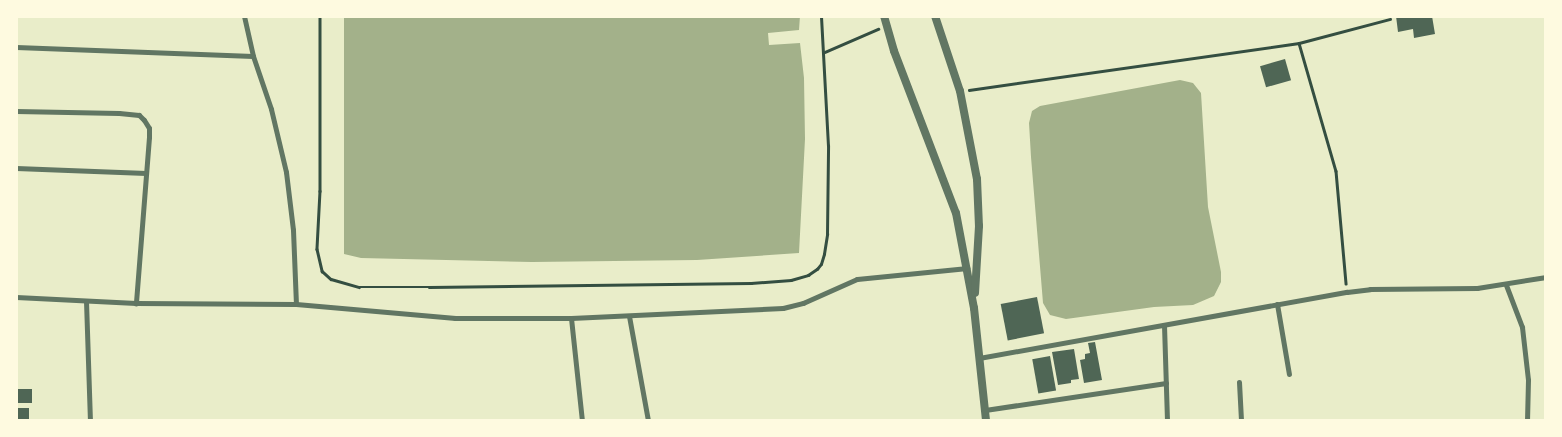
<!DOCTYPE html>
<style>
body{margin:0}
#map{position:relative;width:1562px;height:437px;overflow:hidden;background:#e9edc9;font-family:"IBM Plex Sans",sans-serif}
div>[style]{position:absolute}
.water>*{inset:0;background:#a3b18a}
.building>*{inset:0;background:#4f6655;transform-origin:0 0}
.path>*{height:2.5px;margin:-1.25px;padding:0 1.25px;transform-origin:1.25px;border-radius:1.25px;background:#344e41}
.minor>*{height:5px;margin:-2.5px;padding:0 2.5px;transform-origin:2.5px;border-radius:2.5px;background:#617663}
.tertiary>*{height:8px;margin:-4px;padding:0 4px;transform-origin:4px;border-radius:4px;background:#617663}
span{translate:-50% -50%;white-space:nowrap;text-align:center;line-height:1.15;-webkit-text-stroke:4px #fefae0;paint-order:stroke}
.frame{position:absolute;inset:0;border:18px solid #fefae0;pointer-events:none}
</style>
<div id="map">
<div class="water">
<i style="clip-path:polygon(344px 16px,800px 16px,799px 30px,768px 33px,769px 45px,800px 43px,804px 78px,805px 139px,799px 253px,697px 260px,532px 262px,361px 258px,344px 254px)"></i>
<i style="clip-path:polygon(1180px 80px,1193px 83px,1201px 93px,1208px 207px,1221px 272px,1221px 282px,1214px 296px,1193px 305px,1154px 307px,1066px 319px,1050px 315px,1043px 303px,1031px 157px,1029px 123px,1032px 111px,1040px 106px)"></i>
</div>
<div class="building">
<i style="clip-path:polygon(1396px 16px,1432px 16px,1435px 34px,1414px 38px,1413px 29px,1398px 32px)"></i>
<i style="left:1285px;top:59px;width:22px;height:26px;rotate:74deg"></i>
<i style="left:1037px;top:297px;width:37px;height:37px;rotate:79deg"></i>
<i style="clip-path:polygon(1095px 342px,1102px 380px,1084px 383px,1080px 360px,1085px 359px,1085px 354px,1090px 353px,1088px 343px)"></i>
<i style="clip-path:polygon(1074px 349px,1079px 379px,1071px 380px,1071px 383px,1058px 385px,1052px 352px)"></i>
<i style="left:1050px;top:356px;width:35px;height:18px;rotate:80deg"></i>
<i style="left:32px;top:389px;width:14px;height:16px;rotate:90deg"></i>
<i style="left:16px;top:408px;width:13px;height:13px"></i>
</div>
<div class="path">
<i style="left:320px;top:16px;width:175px;rotate:90deg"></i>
<i style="left:320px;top:191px;width:58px;rotate:93deg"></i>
<i style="left:317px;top:249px;width:23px;rotate:77deg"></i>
<i style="left:322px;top:271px;width:12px;rotate:42deg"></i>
<i style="left:331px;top:279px;width:29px;rotate:16deg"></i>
<i style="left:359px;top:287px;width:70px"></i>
<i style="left:429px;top:287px;width:322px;rotate:-0.7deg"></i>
<i style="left:751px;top:283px;width:40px;rotate:-4.3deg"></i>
<i style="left:791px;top:280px;width:18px;rotate:-16deg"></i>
<i style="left:808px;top:275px;width:11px;rotate:-34deg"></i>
<i style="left:817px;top:269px;width:6px;rotate:-51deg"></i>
<i style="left:821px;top:264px;width:10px;rotate:-73deg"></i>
<i style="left:824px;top:254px;width:20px;rotate:-81deg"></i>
<i style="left:827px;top:234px;width:88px;rotate:-89.3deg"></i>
<i style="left:828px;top:146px;width:130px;rotate:-93.1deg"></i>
<i style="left:1299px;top:43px;width:94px;rotate:-14.8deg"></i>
<i style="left:825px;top:52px;width:58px;rotate:-23.5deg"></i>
<i style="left:969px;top:90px;width:333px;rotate:-8.1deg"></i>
<i style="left:1299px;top:43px;width:133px;rotate:73.9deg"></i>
<i style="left:1336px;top:171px;width:113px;rotate:84.9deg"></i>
</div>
<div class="minor">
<i style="left:244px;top:16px;width:41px;rotate:77.3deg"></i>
<i style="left:253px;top:56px;width:56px;rotate:71.2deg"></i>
<i style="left:271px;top:109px;width:65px;rotate:76.6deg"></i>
<i style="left:286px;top:172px;width:58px;rotate:83.1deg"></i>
<i style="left:293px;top:230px;width:74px;rotate:87.7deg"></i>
<i style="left:16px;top:47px;width:237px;rotate:2.2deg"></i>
<i style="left:16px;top:111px;width:103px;rotate:1.1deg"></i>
<i style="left:119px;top:113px;width:20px;rotate:6deg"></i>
<i style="left:139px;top:115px;width:7px;rotate:45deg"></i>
<i style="left:144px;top:120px;width:9px;rotate:58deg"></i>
<i style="left:149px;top:128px;width:9px;rotate:90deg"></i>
<i style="left:149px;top:137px;width:167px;rotate:94.5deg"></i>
<i style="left:16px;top:168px;width:130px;rotate:2.2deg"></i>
<i style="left:1506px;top:285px;width:45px;rotate:69.1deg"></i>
<i style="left:1522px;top:327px;width:53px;rotate:83.5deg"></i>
<i style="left:1528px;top:380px;width:41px;rotate:91.4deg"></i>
<i style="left:16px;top:297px;width:120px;rotate:2.9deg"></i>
<i style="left:136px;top:303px;width:160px;rotate:0.4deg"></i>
<i style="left:296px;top:304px;width:160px;rotate:5deg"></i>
<i style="left:455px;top:318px;width:116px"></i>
<i style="left:571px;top:318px;width:212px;rotate:-2.7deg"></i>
<i style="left:783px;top:308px;width:21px;rotate:-14deg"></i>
<i style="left:803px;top:303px;width:59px;rotate:-24deg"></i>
<i style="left:857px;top:279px;width:111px;rotate:-5.7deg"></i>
<i style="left:86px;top:301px;width:120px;rotate:88.1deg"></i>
<i style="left:1277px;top:304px;width:71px;rotate:80.3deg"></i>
<i style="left:629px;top:316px;width:107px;rotate:79.7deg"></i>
<i style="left:571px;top:318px;width:104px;rotate:83.9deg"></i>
<i style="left:1164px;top:325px;width:96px;rotate:88.2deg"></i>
<i style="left:979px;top:358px;width:374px;rotate:-10.2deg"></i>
<i style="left:1347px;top:292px;width:23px;rotate:-7deg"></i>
<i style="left:1370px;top:289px;width:107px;rotate:-0.5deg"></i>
<i style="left:1477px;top:288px;width:70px;rotate:-9.1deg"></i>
<i style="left:1239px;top:382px;width:39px;rotate:87deg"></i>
<i style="left:985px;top:410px;width:183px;rotate:-8.5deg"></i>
</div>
<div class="tertiary">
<i style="left:884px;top:16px;width:36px;rotate:74deg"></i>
<i style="left:894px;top:51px;width:173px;rotate:69.1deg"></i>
<i style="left:956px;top:213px;width:97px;rotate:79.3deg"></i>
<i style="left:974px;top:308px;width:114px;rotate:83.9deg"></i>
<i style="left:935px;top:16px;width:79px;rotate:71.6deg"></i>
<i style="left:960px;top:91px;width:90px;rotate:79.1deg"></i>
<i style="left:977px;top:179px;width:47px;rotate:87.6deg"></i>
<i style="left:979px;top:226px;width:67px;rotate:93.4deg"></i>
</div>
<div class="frame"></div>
</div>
